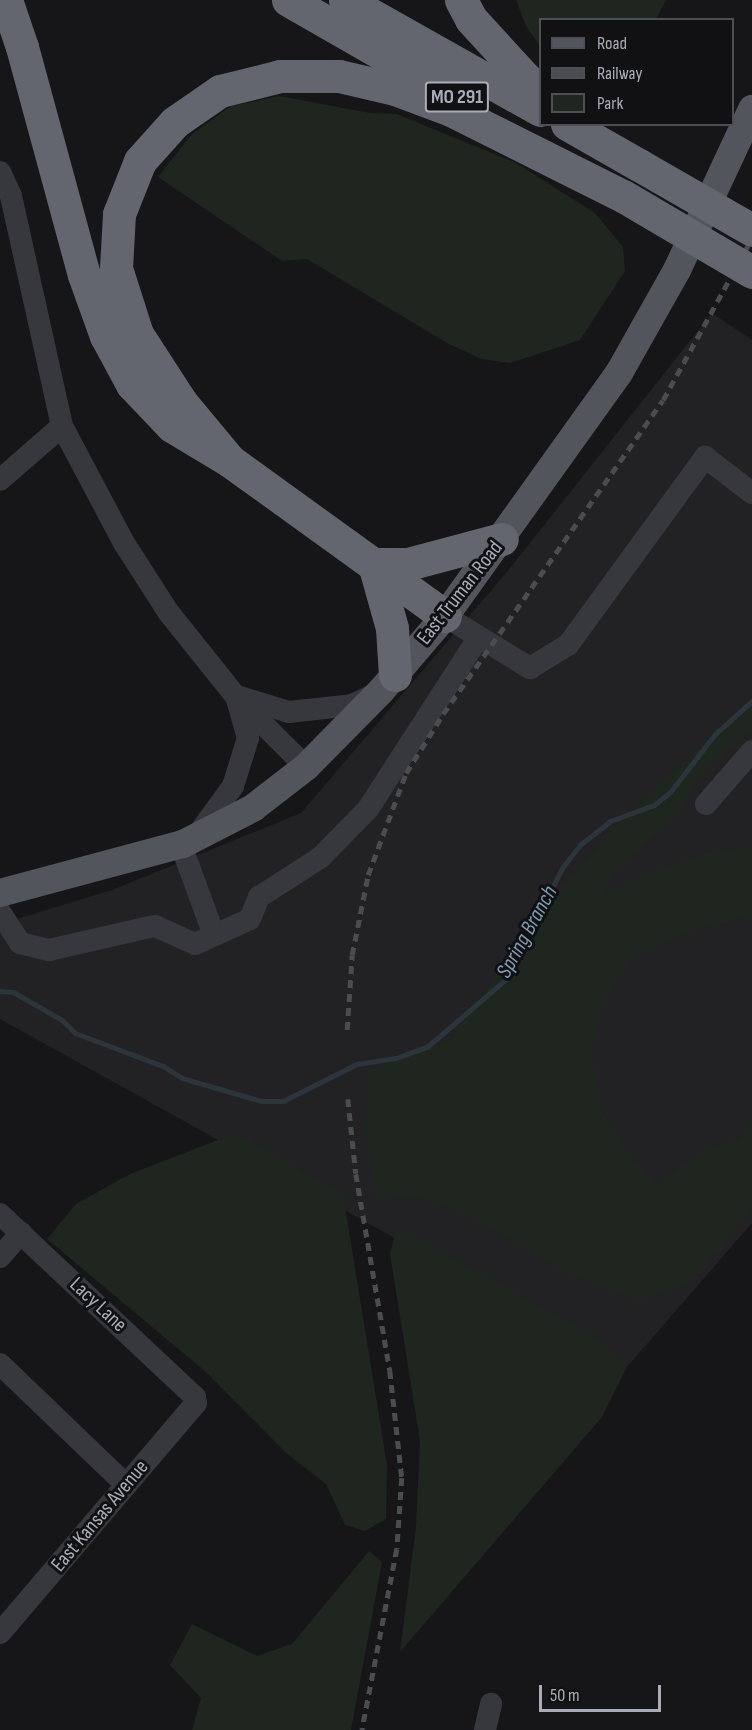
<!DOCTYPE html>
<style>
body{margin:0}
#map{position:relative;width:752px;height:1730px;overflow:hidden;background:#161618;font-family:"Sofia Sans Condensed",sans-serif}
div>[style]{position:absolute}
.built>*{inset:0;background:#222225}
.green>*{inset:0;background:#1e261f}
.stream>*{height:5px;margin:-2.5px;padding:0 2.5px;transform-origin:2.5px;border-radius:2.5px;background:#2c353c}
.minor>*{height:22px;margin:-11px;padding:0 11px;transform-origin:11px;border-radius:11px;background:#37383d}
.major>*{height:28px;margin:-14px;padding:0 14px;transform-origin:14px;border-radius:14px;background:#53555c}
.highway>*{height:33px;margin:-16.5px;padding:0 16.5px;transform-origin:16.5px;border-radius:16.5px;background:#63666e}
.rail>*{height:4.5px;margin-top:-2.25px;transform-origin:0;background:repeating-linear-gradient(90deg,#4a4c52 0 8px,transparent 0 14px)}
.highway-bridge>*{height:33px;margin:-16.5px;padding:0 16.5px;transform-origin:16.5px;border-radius:16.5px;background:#63666e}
span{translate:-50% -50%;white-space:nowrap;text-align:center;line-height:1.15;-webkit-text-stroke:6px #111113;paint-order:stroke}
.shield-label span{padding:2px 4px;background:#111113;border:2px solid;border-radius:4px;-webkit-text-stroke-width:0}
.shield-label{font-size:20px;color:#a8adb8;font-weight:700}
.street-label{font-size:21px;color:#a8adb8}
.water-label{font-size:22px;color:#7f9bb3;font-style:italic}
.legend{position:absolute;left:539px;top:18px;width:195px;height:108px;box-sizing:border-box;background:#111113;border:2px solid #4d4f55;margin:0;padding:8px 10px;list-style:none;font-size:18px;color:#a8adb8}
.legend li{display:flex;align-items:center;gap:12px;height:30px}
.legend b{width:30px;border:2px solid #4d4f55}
.scale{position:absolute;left:539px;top:1685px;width:122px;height:27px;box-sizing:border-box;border:3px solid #a8adb8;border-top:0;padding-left:8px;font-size:18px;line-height:21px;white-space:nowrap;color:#a8adb8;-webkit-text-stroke:4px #111113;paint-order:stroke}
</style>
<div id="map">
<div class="built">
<i style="clip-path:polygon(712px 313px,752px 340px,752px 1223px,627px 1367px,0 1019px,0 924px,112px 890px,301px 813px,511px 567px)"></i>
</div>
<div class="green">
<i style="clip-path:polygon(516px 0,666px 0,656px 19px,540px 20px,540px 46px,526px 26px)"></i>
<i style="clip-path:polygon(280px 96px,370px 113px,397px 114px,516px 163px,595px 213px,623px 247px,625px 271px,580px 340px,510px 363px,481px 359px,447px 343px,307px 259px,282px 261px,158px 177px,191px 135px,231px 106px)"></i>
<i style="clip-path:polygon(752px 698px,752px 728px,698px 779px,672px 821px,613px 873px,602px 897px,648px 873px,699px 855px,752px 845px,752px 916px,696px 930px,633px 956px,604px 1000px,591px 1052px,602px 1112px,633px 1159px,656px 1185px,702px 1151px,740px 1139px,752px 1122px,752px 1208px,687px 1286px,637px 1300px,567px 1274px,475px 1219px,426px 1199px,375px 1196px,366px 1133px,368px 1071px,394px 1056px,449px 1041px,557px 893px,616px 826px)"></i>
<i style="clip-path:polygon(236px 1133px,343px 1194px,387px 1465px,386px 1519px,365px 1531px,345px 1525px,326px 1484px,286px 1453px,206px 1372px,47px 1239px,76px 1204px,130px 1174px)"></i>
<i style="clip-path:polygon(397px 1227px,597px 1338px,627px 1367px,602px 1417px,400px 1652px,416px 1527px,420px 1441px,390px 1254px)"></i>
<i style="clip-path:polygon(369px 1551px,382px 1562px,351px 1730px,192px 1730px,201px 1698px,170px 1665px,192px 1624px,257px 1656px,292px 1644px)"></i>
</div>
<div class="stream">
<i style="left:0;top:991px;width:13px;rotate:4deg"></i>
<i style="left:13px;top:992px;width:56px;rotate:29.7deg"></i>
<i style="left:62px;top:1020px;width:18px;rotate:45deg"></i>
<i style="left:75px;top:1033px;width:94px;rotate:20.6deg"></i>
<i style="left:163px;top:1066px;width:22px;rotate:32deg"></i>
<i style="left:182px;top:1078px;width:82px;rotate:16.2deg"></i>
<i style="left:261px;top:1101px;width:22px"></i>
<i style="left:283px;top:1101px;width:83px;rotate:-26.6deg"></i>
<i style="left:357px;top:1064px;width:39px;rotate:-9deg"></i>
<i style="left:396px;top:1058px;width:33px;rotate:-20deg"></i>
<i style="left:427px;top:1047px;width:104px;rotate:-40.7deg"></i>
<i style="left:506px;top:979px;width:124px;rotate:-63.2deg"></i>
<i style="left:562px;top:868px;width:31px;rotate:-52deg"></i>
<i style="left:581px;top:844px;width:37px;rotate:-38deg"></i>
<i style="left:610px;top:821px;width:47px;rotate:-20deg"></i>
<i style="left:654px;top:805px;width:22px;rotate:-39deg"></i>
<i style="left:671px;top:791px;width:72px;rotate:-52.3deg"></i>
<i style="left:715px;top:734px;width:50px;rotate:-41.7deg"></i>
</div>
<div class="minor">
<i style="left:0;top:172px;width:26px;rotate:65deg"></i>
<i style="left:11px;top:196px;width:236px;rotate:77.5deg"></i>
<i style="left:62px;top:426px;width:132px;rotate:62.1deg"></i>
<i style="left:124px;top:543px;width:83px;rotate:57.3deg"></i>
<i style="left:169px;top:613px;width:110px;rotate:51.3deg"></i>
<i style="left:238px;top:699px;width:96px;rotate:45deg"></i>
<i style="left:0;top:480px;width:82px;rotate:-41.1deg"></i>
<i style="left:445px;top:616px;width:100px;rotate:31.5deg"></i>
<i style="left:530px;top:668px;width:44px;rotate:-31.2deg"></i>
<i style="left:568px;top:645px;width:233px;rotate:-53.9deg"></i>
<i style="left:705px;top:457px;width:59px;rotate:37.5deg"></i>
<i style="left:240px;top:697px;width:51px;rotate:17deg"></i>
<i style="left:289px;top:712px;width:63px;rotate:-6.3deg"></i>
<i style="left:352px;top:705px;width:23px;rotate:-25deg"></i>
<i style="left:706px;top:804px;width:70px;rotate:-49deg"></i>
<i style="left:196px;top:837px;width:63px;rotate:-54deg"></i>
<i style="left:233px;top:786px;width:50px;rotate:-72.6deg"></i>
<i style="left:248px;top:738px;width:40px;rotate:-106deg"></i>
<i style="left:181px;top:845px;width:96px;rotate:69.9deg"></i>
<i style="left:0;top:912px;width:37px;rotate:57deg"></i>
<i style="left:20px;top:943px;width:30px;rotate:14deg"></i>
<i style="left:49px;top:950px;width:109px;rotate:-12.8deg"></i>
<i style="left:155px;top:926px;width:44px;rotate:24.2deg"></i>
<i style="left:195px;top:944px;width:60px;rotate:-24.4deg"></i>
<i style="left:250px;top:919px;width:24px;rotate:-68deg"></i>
<i style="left:259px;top:897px;width:74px;rotate:-32.8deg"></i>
<i style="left:321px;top:857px;width:67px;rotate:-45.6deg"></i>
<i style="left:368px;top:809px;width:203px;rotate:-57.2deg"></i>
<i style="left:0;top:1214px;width:267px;rotate:43.2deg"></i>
<i style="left:195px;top:1397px;width:6px;rotate:81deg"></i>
<i style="left:196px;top:1403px;width:302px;rotate:130.4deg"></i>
<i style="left:0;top:1257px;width:32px;rotate:-49deg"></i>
<i style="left:0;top:1364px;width:175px;rotate:43.8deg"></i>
<i style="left:485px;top:1730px;width:27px;rotate:-77deg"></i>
</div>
<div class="major">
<i style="left:0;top:893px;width:189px;rotate:-15deg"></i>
<i style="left:183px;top:844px;width:79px;rotate:-27.2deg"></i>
<i style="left:253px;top:808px;width:67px;rotate:-37.7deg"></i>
<i style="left:306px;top:767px;width:107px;rotate:-45.4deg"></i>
<i style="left:381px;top:691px;width:99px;rotate:-49.5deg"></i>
<i style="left:445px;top:616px;width:299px;rotate:-54.4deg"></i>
<i style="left:619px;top:373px;width:118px;rotate:-60.6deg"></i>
<i style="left:677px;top:270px;width:178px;rotate:-65deg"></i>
</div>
<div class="highway">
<i style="left:6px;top:0;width:50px;rotate:71.2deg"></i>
<i style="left:22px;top:47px;width:236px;rotate:74.8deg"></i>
<i style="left:84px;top:275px;width:65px;rotate:70.2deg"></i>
<i style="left:106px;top:336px;width:55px;rotate:61.6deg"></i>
<i style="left:132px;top:384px;width:58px;rotate:46.4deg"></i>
<i style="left:172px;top:426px;width:68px;rotate:31.1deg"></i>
<i style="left:230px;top:461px;width:265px;rotate:35.8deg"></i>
<i style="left:288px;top:0;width:189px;rotate:29.8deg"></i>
<i style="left:345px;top:0;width:224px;rotate:29.4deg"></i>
<i style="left:461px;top:0;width:21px;rotate:62deg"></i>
<i style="left:471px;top:19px;width:81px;rotate:47.5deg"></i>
<i style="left:526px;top:79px;width:17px;rotate:36deg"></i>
<i style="left:567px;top:124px;width:83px;rotate:29.7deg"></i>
<i style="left:230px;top:461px;width:77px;rotate:-129.7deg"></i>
<i style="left:181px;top:402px;width:81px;rotate:-122.9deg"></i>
<i style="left:137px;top:334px;width:69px;rotate:-107.7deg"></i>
<i style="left:116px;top:268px;width:54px;rotate:-86.8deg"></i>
<i style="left:119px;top:214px;width:57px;rotate:-68.4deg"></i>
<i style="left:140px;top:161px;width:52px;rotate:-48.1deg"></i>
<i style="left:175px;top:122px;width:55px;rotate:-34.6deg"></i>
<i style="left:220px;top:91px;width:62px;rotate:-14deg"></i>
<i style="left:280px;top:76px;width:59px"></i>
<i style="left:339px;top:76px;width:57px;rotate:13.1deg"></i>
<i style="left:395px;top:89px;width:60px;rotate:20.6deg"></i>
<i style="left:451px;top:110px;width:192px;rotate:26.6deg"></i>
<i style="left:395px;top:675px;width:47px;rotate:-93.7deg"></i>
<i style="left:392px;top:628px;width:66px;rotate:-105.7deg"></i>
<i style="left:374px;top:564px;width:34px"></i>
<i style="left:408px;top:564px;width:97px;rotate:-14.9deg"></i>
</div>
<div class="rail">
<i style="left:347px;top:1030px;width:75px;rotate:-86.2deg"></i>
<i style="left:352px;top:955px;width:82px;rotate:-78.7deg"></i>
<i style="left:368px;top:875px;width:109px;rotate:-69.6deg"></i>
<i style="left:406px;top:773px;width:70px;rotate:-57.9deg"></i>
<i style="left:443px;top:714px;width:383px;rotate:-55deg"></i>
<i style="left:663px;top:400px;width:185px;rotate:-61.2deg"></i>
<i style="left:348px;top:1099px;width:75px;rotate:83.9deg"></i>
<i style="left:356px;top:1174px;width:200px;rotate:80.2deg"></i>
<i style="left:390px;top:1371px;width:108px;rotate:83.6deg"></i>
<i style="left:402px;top:1478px;width:71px;rotate:94deg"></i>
<i style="left:397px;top:1549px;width:184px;rotate:100.9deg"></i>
</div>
<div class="highway-bridge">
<i style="left:639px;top:165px;width:130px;rotate:29.9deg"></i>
<i style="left:623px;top:196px;width:150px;rotate:30.5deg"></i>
</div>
<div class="shield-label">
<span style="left:457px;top:97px">MO 291</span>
</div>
<div class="street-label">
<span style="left:460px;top:593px;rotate:-52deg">East Truman Road</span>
<span style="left:98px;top:1305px;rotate:43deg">Lacy Lane</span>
<span style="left:100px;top:1516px;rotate:-50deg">East Kansas Avenue</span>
</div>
<div class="water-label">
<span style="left:527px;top:932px;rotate:-61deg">Spring Branch</span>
</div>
<ul class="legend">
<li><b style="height:8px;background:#53555c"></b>Road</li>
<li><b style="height:8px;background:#4a4c52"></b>Railway</li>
<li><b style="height:16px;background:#1e261f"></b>Park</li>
</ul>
<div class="scale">50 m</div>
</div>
